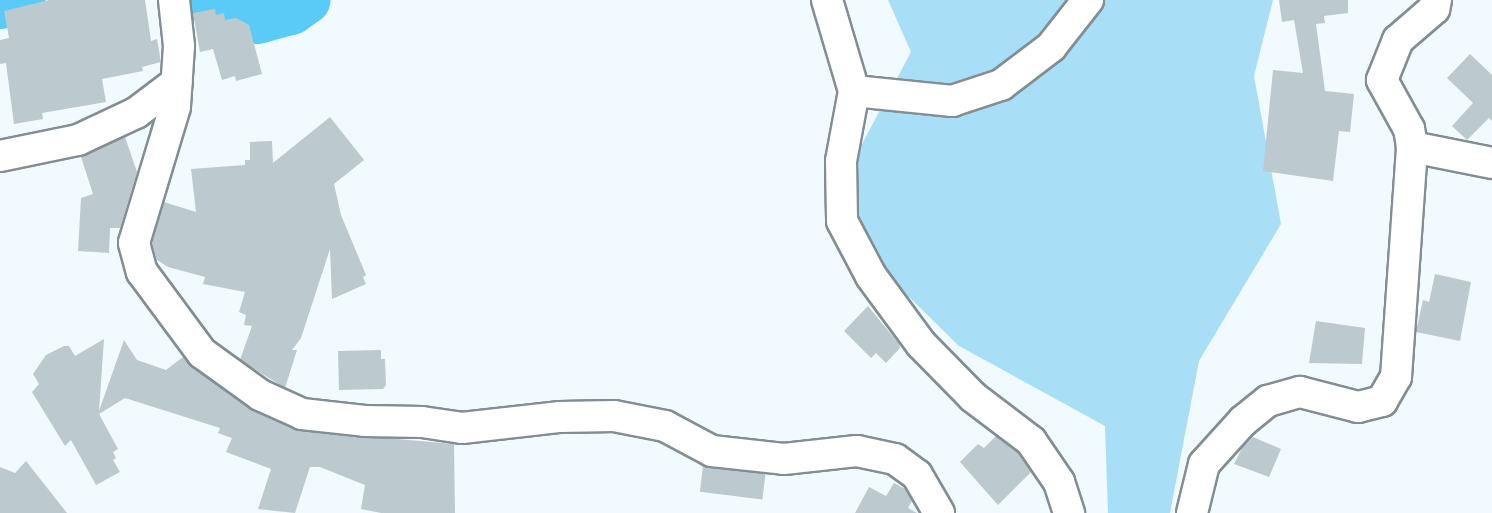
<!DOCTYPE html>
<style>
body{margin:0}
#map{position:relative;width:1492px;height:513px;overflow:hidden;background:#f0faff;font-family:Rubik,sans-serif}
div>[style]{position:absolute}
.green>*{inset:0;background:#a9dff6}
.river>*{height:48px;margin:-24px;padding:0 24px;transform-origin:24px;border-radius:24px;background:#5acbf7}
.building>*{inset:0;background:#bcc9ce;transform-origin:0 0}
.roads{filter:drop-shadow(2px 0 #828e93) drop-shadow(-2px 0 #828e93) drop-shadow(0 2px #828e93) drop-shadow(0 -2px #828e93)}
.street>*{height:30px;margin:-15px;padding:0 15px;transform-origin:15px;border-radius:15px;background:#fff}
span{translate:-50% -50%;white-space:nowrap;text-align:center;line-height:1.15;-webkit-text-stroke:6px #fff;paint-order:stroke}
</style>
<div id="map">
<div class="green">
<i style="clip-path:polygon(888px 0,1273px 0,1254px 76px,1281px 224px,1199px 361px,1170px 513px,1108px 513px,1105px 426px,959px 346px,849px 238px,855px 157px,911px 52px)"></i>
</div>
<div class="river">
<i style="left:207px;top:0;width:38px;rotate:27deg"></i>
<i style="left:241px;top:17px;width:16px;rotate:11deg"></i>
<i style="left:257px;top:20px;width:35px;rotate:-15deg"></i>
<i style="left:291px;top:11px;width:19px;rotate:-35deg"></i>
<i style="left:0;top:5px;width:22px;rotate:-13deg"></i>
</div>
<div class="building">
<i style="clip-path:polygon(49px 0,145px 0,151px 41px,157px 39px,161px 62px,142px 67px,143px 71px,102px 79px,106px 102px,42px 113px,43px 119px,14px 124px,6px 63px,0 64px,0 40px,9px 38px,4px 11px)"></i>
<i style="clip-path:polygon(1279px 0,1348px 0,1348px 13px,1324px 16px,1325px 23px,1316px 24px,1325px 91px,1354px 94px,1350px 132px,1339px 131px,1333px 181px,1263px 171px,1273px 70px,1303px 73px,1294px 20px,1282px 22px)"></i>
<i style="clip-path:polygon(215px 9px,216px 15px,224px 13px,225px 20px,236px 18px,249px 25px,262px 74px,236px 81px,235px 76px,222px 80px,213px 49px,200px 52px,193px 13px)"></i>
<i style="clip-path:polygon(1470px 54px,1492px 75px,1492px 121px,1489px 118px,1467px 140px,1452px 126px,1473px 103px,1447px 78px)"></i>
<i style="clip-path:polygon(330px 117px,364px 160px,334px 184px,341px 215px,366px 275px,363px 277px,366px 284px,332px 299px,330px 249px,301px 338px,292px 350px,297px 350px,285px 388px,240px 360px,252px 326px,244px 325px,246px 315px,239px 312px,245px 292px,203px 284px,205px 277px,168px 267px,157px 260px,152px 243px,164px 202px,196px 212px,191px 169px,245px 165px,245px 160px,250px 160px,250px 142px,272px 141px,273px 163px)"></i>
<i style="clip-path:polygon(125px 137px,137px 172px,120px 228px,110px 228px,109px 253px,78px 251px,81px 198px,93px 194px,81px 157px)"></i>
<i style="clip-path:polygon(1435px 274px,1471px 282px,1460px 341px,1416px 332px,1423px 300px,1429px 302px)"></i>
<i style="clip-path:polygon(868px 306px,899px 344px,900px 348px,886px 363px,876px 353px,871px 358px,844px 331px)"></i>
<i style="clip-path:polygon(1316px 321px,1365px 328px,1362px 364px,1309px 363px)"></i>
<i style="clip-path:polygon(104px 339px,99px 411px,124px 340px,137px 360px,166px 370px,183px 357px,250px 409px,295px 430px,454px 444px,455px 513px,381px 513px,361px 509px,365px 485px,320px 467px,310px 467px,295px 513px,258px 509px,271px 469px,226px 452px,232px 438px,218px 433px,220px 428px,125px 398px,99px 414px,118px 449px,113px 452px,116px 458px,113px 460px,120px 472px,96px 485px,71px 440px,65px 446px,32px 392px,39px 384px,33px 374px,46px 355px,64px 346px,69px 346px,75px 356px)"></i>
<i style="clip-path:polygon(381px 350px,381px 359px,385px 359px,386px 385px,383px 389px,339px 390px,338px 351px)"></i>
<i style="clip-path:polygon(996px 436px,1018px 453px,1031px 472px,998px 505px,960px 462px,978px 444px,984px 448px)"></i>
<i style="clip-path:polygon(1253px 437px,1281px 449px,1269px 477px,1234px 464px,1242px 448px)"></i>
<i style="clip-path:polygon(26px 461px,67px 513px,0 513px,0 467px,15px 473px)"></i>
<i style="left:703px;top:466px;width:63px;height:26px;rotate:7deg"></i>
<i style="clip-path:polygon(894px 483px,905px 489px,912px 501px,908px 508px,917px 513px,855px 513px,869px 487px,886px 496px)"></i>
</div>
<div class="roads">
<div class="street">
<i style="left:174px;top:0;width:46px;rotate:83.8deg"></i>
<i style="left:179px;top:46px;width:61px;rotate:93.8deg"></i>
<i style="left:175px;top:107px;width:142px;rotate:106.8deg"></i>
<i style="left:134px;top:243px;width:30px;rotate:75deg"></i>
<i style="left:142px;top:272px;width:101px;rotate:53.5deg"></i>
<i style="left:202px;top:353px;width:72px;rotate:35.9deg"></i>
<i style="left:260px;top:395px;width:46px;rotate:24.3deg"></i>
<i style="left:302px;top:414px;width:63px;rotate:6.3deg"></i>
<i style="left:365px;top:421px;width:57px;rotate:1deg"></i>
<i style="left:422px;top:422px;width:40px;rotate:8.5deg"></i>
<i style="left:462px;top:428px;width:99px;rotate:-6.4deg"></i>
<i style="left:560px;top:417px;width:54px;rotate:-1.1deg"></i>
<i style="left:614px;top:416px;width:52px;rotate:11.1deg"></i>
<i style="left:665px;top:426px;width:53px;rotate:28deg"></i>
<i style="left:712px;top:451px;width:72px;rotate:6.3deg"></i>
<i style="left:784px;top:459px;width:73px;rotate:-6.3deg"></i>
<i style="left:857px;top:451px;width:39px;rotate:12deg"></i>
<i style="left:895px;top:459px;width:27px;rotate:36deg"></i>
<i style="left:917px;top:475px;width:44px;rotate:59.9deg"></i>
<i style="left:827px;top:0;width:95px;rotate:73.5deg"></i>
<i style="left:854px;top:91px;width:71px;rotate:100.5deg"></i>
<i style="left:841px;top:161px;width:60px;rotate:89deg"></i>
<i style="left:842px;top:221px;width:62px;rotate:62.2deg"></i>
<i style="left:871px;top:276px;width:84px;rotate:53.7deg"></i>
<i style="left:921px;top:344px;width:74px;rotate:45.5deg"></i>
<i style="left:973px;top:397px;width:73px;rotate:37.2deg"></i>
<i style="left:1031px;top:441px;width:50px;rotate:55.7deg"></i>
<i style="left:1059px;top:482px;width:33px;rotate:72deg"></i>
<i style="left:854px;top:91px;width:99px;rotate:5.8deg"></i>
<i style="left:952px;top:101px;width:52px;rotate:-18.1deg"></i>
<i style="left:1001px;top:85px;width:63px;rotate:-37.2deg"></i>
<i style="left:1051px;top:47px;width:60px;rotate:-51.8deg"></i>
<i style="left:1412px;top:147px;width:82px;rotate:11.3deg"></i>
<i style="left:0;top:156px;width:80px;rotate:-11.6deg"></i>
<i style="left:78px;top:140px;width:64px;rotate:-25deg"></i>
<i style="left:136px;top:113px;width:51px;rotate:-37.1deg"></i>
<i style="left:1192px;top:513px;width:50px;rotate:-76.2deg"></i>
<i style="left:1204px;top:464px;width:58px;rotate:-47.8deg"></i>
<i style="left:1243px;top:421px;width:32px;rotate:-39deg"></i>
<i style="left:1268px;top:401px;width:33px;rotate:-16deg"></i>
<i style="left:1300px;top:392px;width:60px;rotate:14.5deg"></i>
<i style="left:1358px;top:407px;width:25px;rotate:-14deg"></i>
<i style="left:1382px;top:401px;width:28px;rotate:-60deg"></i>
<i style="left:1396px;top:377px;width:231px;rotate:-86deg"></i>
<i style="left:1412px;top:147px;width:18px;rotate:-99deg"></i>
<i style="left:1409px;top:129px;width:56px;rotate:-118.9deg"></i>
<i style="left:1382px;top:80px;width:43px;rotate:-68.2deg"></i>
<i style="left:1398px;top:40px;width:48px;rotate:-40.7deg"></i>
<i style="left:1434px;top:9px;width:9px;rotate:-77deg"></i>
</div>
</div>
</div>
